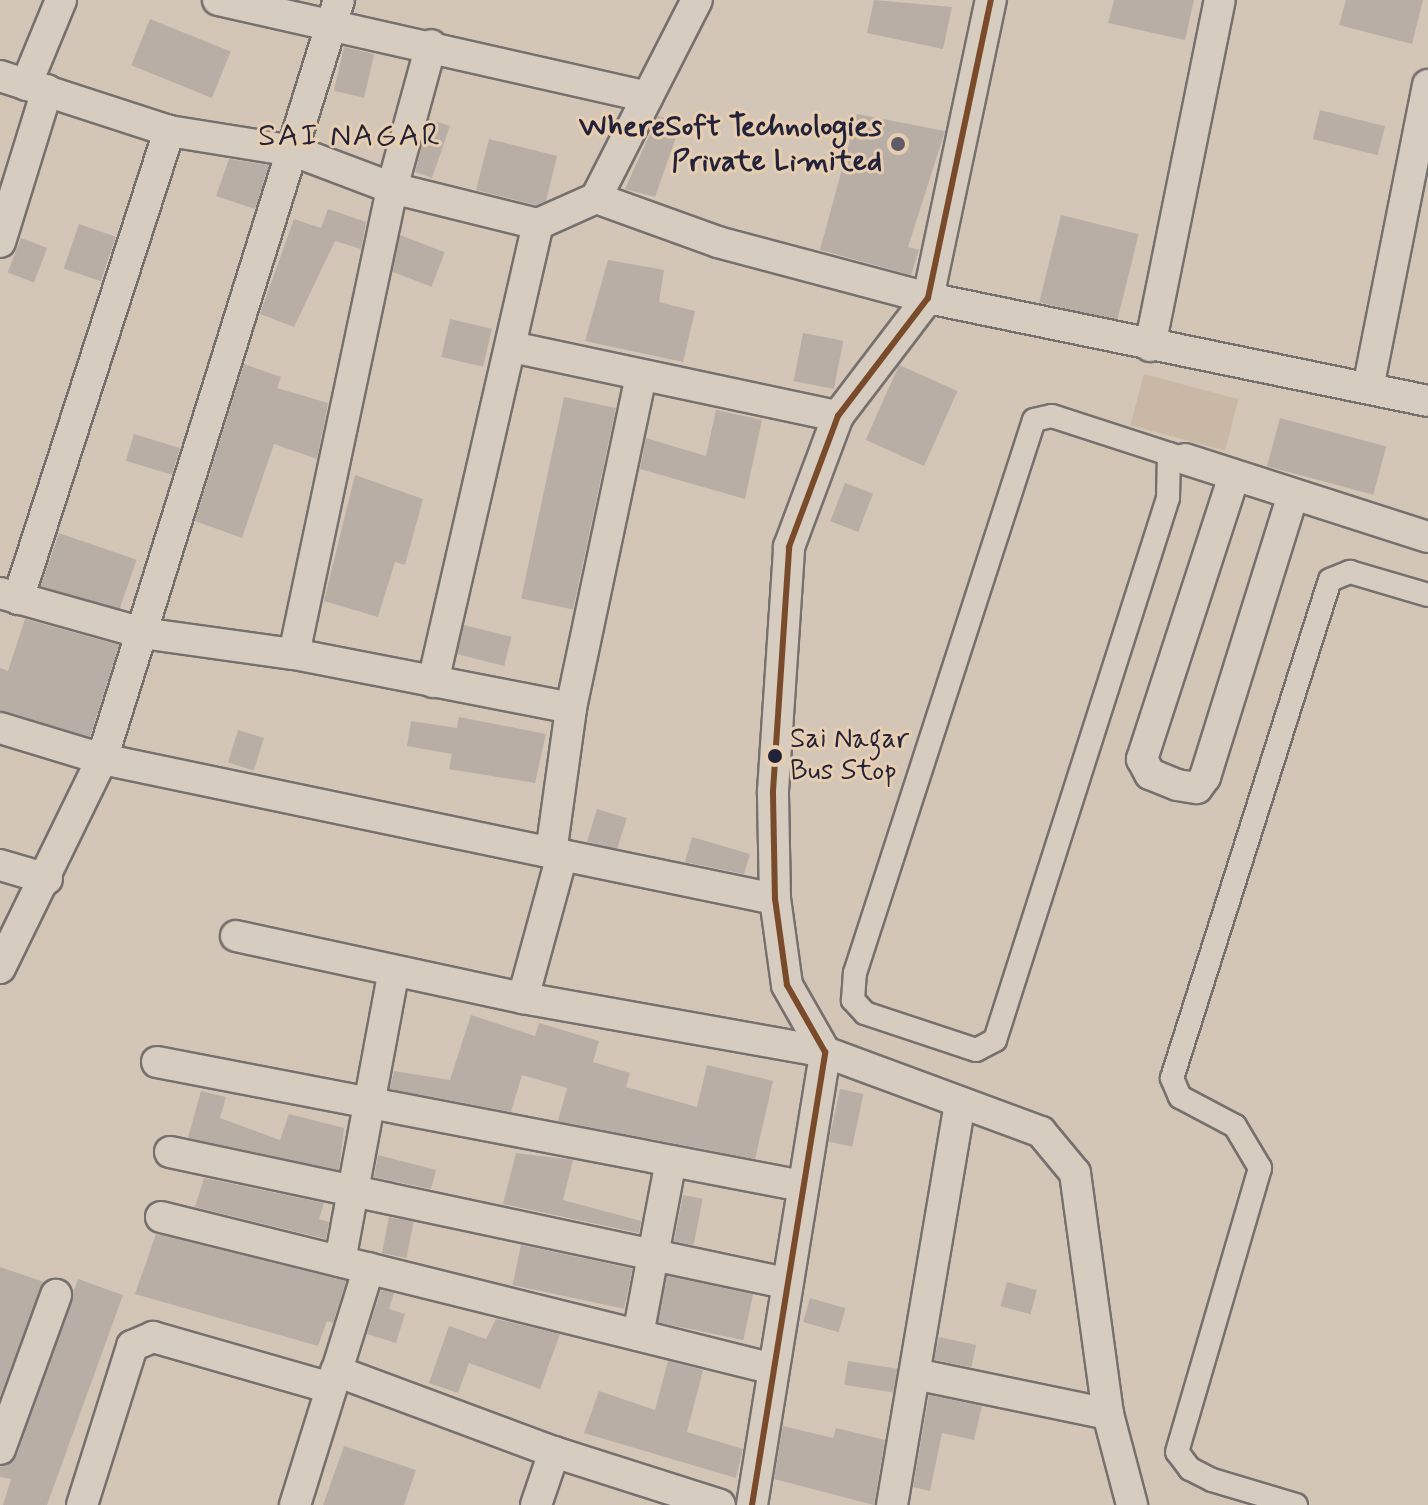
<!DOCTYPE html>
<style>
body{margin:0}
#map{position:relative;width:1428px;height:1505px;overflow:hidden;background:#d4c6b7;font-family:Mynerve,sans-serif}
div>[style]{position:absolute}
.green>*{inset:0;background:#c9b8a6;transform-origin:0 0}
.building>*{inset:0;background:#b8aea5;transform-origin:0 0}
.roads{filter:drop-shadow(2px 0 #76706e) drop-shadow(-2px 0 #76706e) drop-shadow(0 2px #76706e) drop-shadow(0 -2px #76706e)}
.pedestrian>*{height:22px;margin:-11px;padding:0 11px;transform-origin:11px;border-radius:11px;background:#d6ccc0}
.minor>*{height:30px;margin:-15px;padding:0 15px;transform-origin:15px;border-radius:15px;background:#d6ccc0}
.bus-1>*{height:6px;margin:-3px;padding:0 3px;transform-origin:3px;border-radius:3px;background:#7a4b2a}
.dots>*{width:22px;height:22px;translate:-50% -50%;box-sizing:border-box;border:4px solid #e8ceb0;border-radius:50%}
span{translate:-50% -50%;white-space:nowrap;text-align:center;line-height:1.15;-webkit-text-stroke:6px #e8ceb0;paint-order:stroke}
.bus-label{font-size:28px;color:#22223b}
.left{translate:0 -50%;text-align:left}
.poi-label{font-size:30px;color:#22223b;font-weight:700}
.right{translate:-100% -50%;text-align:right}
.neighbourhood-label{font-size:32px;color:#22223b;letter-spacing:2px}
</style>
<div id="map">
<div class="green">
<i style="left:1144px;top:374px;width:98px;height:53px;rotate:15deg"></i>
</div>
<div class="building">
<i style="clip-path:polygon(874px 0,952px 7px,943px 49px,867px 33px)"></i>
<i style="clip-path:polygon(1114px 0,1194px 0,1185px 40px,1108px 23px)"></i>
<i style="clip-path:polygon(1346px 0,1423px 0,1412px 44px,1339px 25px)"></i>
<i style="left:150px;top:19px;width:87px;height:50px;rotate:22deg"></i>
<i style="left:344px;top:47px;width:31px;height:45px;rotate:13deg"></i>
<i style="left:1320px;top:110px;width:67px;height:30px;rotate:14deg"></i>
<i style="clip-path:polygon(857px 114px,945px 131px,908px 247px,919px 250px,911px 275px,820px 250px)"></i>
<i style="clip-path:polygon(658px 116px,681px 123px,655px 197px,625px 189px)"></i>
<i style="clip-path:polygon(429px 119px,450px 126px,432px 178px,415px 172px)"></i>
<i style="clip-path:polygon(489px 139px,557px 156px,546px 201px,536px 205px,476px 190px)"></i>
<i style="clip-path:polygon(229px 159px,269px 165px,255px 209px,216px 196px)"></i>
<i style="clip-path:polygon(328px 209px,366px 222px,361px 249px,335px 241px,294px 327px,260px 314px,294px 219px,321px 228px)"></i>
<i style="left:1061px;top:215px;width:80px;height:90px;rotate:14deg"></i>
<i style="left:79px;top:224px;width:39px;height:47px;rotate:19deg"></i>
<i style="left:400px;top:235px;width:48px;height:37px;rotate:21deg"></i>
<i style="left:21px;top:238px;width:28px;height:37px;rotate:21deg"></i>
<i style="clip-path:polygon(608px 260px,664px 270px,659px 302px,695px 311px,683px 362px,585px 341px)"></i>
<i style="left:450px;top:319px;width:43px;height:39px;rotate:13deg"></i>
<i style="left:803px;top:333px;width:41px;height:49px;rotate:11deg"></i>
<i style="clip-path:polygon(244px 364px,281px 377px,277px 388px,328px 403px,317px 459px,274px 444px,242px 538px,195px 521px)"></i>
<i style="left:899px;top:365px;width:64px;height:82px;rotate:24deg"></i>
<i style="left:564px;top:397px;width:53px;height:206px;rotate:12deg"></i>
<i style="clip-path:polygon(716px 410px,762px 420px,745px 499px,640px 469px,646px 438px,706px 456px)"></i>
<i style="left:1280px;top:418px;width:110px;height:50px;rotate:15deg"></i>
<i style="left:134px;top:434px;width:48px;height:28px;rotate:17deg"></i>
<i style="clip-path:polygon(355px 475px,423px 499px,405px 565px,395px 562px,378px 617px,324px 601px)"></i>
<i style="left:845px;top:483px;width:30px;height:41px;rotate:21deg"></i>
<i style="left:59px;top:533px;width:82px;height:56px;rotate:19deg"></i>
<i style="clip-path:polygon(25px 619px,119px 645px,90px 737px,0 710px,0 668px,8px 671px)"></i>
<i style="left:464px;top:625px;width:49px;height:30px;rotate:14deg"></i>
<i style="clip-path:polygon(459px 717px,546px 734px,535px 783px,449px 769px,452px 754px,407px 746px,411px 721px,457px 728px)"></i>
<i style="left:238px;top:730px;width:27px;height:34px;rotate:17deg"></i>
<i style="left:597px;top:809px;width:31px;height:34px;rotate:17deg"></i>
<i style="clip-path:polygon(692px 837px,750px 854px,744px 874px,685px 862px)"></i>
<i style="clip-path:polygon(471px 1015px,535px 1036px,539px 1023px,599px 1041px,593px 1062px,630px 1073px,626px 1087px,697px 1107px,707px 1065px,773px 1081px,755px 1159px,558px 1121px,567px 1088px,522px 1075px,511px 1112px,390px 1089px,394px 1071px,450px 1080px)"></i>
<i style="left:840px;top:1089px;width:24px;height:54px;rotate:12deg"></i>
<i style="clip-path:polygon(201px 1091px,226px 1097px,220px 1118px,280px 1140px,289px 1114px,344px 1128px,339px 1170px,188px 1138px)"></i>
<i style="clip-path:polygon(516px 1153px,573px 1160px,563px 1200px,641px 1221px,639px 1233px,503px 1204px)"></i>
<i style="clip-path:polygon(378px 1155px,436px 1170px,431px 1189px,374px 1177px)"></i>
<i style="clip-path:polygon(204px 1178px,324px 1203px,319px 1219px,329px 1222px,326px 1239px,195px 1207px)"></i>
<i style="left:683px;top:1195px;width:20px;height:47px;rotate:11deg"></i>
<i style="left:389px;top:1217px;width:25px;height:37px;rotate:11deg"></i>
<i style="clip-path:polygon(156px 1234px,346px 1281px,333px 1323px,327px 1321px,318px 1346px,135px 1294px)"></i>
<i style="left:521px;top:1245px;width:114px;height:41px;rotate:12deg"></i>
<i style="clip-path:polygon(0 1267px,44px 1282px,0 1396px)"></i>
<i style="left:667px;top:1276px;width:88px;height:47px;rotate:12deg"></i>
<i style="clip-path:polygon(78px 1279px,123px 1295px,47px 1505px,3px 1505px,11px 1479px,0 1477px,0 1467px,17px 1455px)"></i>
<i style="left:1007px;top:1282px;width:31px;height:25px;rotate:15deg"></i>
<i style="clip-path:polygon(381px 1290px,394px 1293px,389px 1309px,405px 1314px,396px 1343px,367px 1334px)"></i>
<i style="left:810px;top:1298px;width:37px;height:25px;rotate:16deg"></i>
<i style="clip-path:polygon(496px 1319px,560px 1334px,540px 1389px,469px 1363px,458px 1393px,429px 1383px,449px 1326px,486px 1339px)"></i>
<i style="left:939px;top:1337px;width:38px;height:23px;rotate:12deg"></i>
<i style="clip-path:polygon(668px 1361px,703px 1370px,687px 1432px,743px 1449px,736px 1478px,584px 1433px,599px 1391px,655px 1410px)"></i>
<i style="left:848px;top:1361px;width:50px;height:24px;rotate:9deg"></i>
<i style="clip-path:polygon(929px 1395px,982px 1406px,974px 1440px,942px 1433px,930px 1491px,913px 1487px)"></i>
<i style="clip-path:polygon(783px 1426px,833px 1438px,836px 1428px,885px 1440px,874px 1505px,774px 1479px)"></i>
<i style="clip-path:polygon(344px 1446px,416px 1470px,404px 1505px,323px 1505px)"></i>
</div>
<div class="roads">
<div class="pedestrian">
<i style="left:1169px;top:454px;width:44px;rotate:91.3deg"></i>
<i style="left:1168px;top:498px;width:569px;rotate:107.7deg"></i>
<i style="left:995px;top:1040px;width:21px;rotate:152deg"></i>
<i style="left:976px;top:1050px;width:117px;rotate:-161.6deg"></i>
<i style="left:865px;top:1013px;width:18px;rotate:-133deg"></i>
<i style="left:853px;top:1000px;width:27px;rotate:-86deg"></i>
<i style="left:855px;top:973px;width:581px;rotate:-72.06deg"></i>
<i style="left:1034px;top:420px;width:18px;rotate:-13deg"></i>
<i style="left:1052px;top:416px;width:123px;rotate:18deg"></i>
<i style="left:1169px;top:454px;width:17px;rotate:17deg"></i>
<i style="left:1296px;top:1505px;width:88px;rotate:-163.4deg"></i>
<i style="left:1212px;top:1480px;width:25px;rotate:-153deg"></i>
<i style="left:1190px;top:1469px;width:21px;rotate:-127deg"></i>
<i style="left:1177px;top:1452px;width:296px;rotate:-73.7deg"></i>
<i style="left:1260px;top:1168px;width:49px;rotate:-120.8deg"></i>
<i style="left:1235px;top:1126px;width:62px;rotate:-152.2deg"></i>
<i style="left:1180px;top:1097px;width:21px;rotate:-113deg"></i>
<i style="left:1172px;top:1078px;width:522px;rotate:-72.4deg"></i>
<i style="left:1330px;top:580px;width:22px;rotate:-22deg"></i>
<i style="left:1350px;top:572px;width:81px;rotate:16.4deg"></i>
</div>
<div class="minor">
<i style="left:218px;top:0;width:440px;rotate:12.7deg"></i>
<i style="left:0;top:76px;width:178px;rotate:18deg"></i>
<i style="left:169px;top:131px;width:127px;rotate:9.1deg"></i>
<i style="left:294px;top:151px;width:105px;rotate:20.7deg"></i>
<i style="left:392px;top:188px;width:150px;rotate:13.9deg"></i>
<i style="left:538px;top:224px;width:64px;rotate:-24.1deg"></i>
<i style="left:596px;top:198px;width:222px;rotate:-63deg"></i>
<i style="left:26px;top:85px;width:92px;rotate:-67.6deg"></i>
<i style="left:596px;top:198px;width:130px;rotate:19.8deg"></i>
<i style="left:718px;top:242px;width:217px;rotate:14.9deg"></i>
<i style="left:928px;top:298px;width:510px;rotate:11.64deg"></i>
<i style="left:0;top:242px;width:159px;rotate:-72.8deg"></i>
<i style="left:1150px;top:346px;width:353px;rotate:-78.6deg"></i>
<i style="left:512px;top:347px;width:333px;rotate:12deg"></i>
<i style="left:1368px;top:388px;width:309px;rotate:-78.8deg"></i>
<i style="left:1185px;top:459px;width:255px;rotate:17.8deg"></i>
<i style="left:1234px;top:476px;width:298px;rotate:108deg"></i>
<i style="left:1142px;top:759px;width:17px;rotate:62deg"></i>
<i style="left:1150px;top:774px;width:29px;rotate:22deg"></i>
<i style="left:1177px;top:785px;width:20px;rotate:9deg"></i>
<i style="left:1197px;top:788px;width:14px;rotate:-54deg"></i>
<i style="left:1205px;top:777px;width:296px;rotate:-72.7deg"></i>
<i style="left:0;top:593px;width:148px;rotate:15.7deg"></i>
<i style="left:142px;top:633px;width:153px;rotate:7.9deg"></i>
<i style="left:294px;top:654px;width:282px;rotate:11deg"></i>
<i style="left:18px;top:599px;width:492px;rotate:-72.1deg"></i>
<i style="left:294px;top:654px;width:476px;rotate:-78.1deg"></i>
<i style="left:392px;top:188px;width:148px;rotate:-74.7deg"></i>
<i style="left:433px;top:682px;width:470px;rotate:-77.1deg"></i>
<i style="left:0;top:728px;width:107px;rotate:16.9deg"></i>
<i style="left:102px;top:759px;width:470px;rotate:11.8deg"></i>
<i style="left:551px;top:853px;width:146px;rotate:-82.1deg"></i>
<i style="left:571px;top:708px;width:340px;rotate:-78.1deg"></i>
<i style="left:0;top:865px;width:49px;rotate:16.6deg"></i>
<i style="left:236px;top:936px;width:294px;rotate:12.2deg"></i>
<i style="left:523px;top:998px;width:307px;rotate:10.1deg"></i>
<i style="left:825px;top:1052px;width:230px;rotate:20.3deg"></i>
<i style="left:1041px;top:1132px;width:53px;rotate:50.3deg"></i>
<i style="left:1075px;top:1173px;width:243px;rotate:82.2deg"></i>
<i style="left:1108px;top:1414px;width:94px;rotate:75.2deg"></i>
<i style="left:0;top:968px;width:233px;rotate:-64deg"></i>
<i style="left:102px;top:759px;width:795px;rotate:-72.66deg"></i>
<i style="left:523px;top:998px;width:148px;rotate:-74.7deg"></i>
<i style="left:562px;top:855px;width:217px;rotate:11.7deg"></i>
<i style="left:157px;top:1062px;width:657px;rotate:10.88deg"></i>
<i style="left:170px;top:1152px;width:629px;rotate:12.02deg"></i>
<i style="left:161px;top:1217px;width:627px;rotate:13.93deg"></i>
<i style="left:340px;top:1261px;width:295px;rotate:-79.5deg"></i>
<i style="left:638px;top:1335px;width:177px;rotate:-79.3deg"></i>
<i style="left:336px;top:1371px;width:233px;rotate:20.4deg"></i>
<i style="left:554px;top:1452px;width:174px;rotate:17.7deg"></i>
<i style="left:915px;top:1374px;width:197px;rotate:11.7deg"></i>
<i style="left:0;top:1449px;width:164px;rotate:-70deg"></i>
<i style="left:82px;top:1505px;width:167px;rotate:-72.5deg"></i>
<i style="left:132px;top:1346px;width:23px;rotate:-23deg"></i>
<i style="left:153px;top:1337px;width:185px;rotate:16deg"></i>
<i style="left:295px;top:1505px;width:248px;rotate:-72.7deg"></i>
<i style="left:536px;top:1505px;width:56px;rotate:-71.2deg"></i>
<i style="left:752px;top:1505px;width:459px;rotate:-80.8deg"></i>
<i style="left:825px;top:1052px;width:77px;rotate:-119.6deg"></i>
<i style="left:787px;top:985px;width:87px;rotate:-97.9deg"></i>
<i style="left:775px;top:899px;width:108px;rotate:-91.1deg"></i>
<i style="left:773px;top:791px;width:245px;rotate:-86.2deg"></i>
<i style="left:789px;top:547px;width:140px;rotate:-69.5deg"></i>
<i style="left:838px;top:416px;width:148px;rotate:-52.7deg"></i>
<i style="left:928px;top:298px;width:305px;rotate:-78.1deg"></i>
<i style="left:892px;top:1505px;width:408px;rotate:-80.4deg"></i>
</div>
</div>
<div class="bus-1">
<i style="left:752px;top:1505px;width:459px;rotate:-80.8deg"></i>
<i style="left:825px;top:1052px;width:77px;rotate:-119.6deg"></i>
<i style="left:787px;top:985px;width:87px;rotate:-97.9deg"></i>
<i style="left:775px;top:899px;width:108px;rotate:-91.1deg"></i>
<i style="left:773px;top:791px;width:245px;rotate:-86.2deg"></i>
<i style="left:789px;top:547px;width:140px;rotate:-69.5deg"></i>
<i style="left:838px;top:416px;width:148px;rotate:-52.7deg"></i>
<i style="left:928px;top:298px;width:305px;rotate:-78.1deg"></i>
</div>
<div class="dots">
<i style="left:898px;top:144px;background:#605b66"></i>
<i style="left:775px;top:756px;background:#22223b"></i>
</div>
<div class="bus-label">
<span class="left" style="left:790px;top:756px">Sai Nagar<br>Bus Stop</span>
</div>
<div class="poi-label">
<span class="right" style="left:882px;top:144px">WhereSoft Technologies<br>Private Limited</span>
</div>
<div class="neighbourhood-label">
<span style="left:350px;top:136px">SAI NAGAR</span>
</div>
</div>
